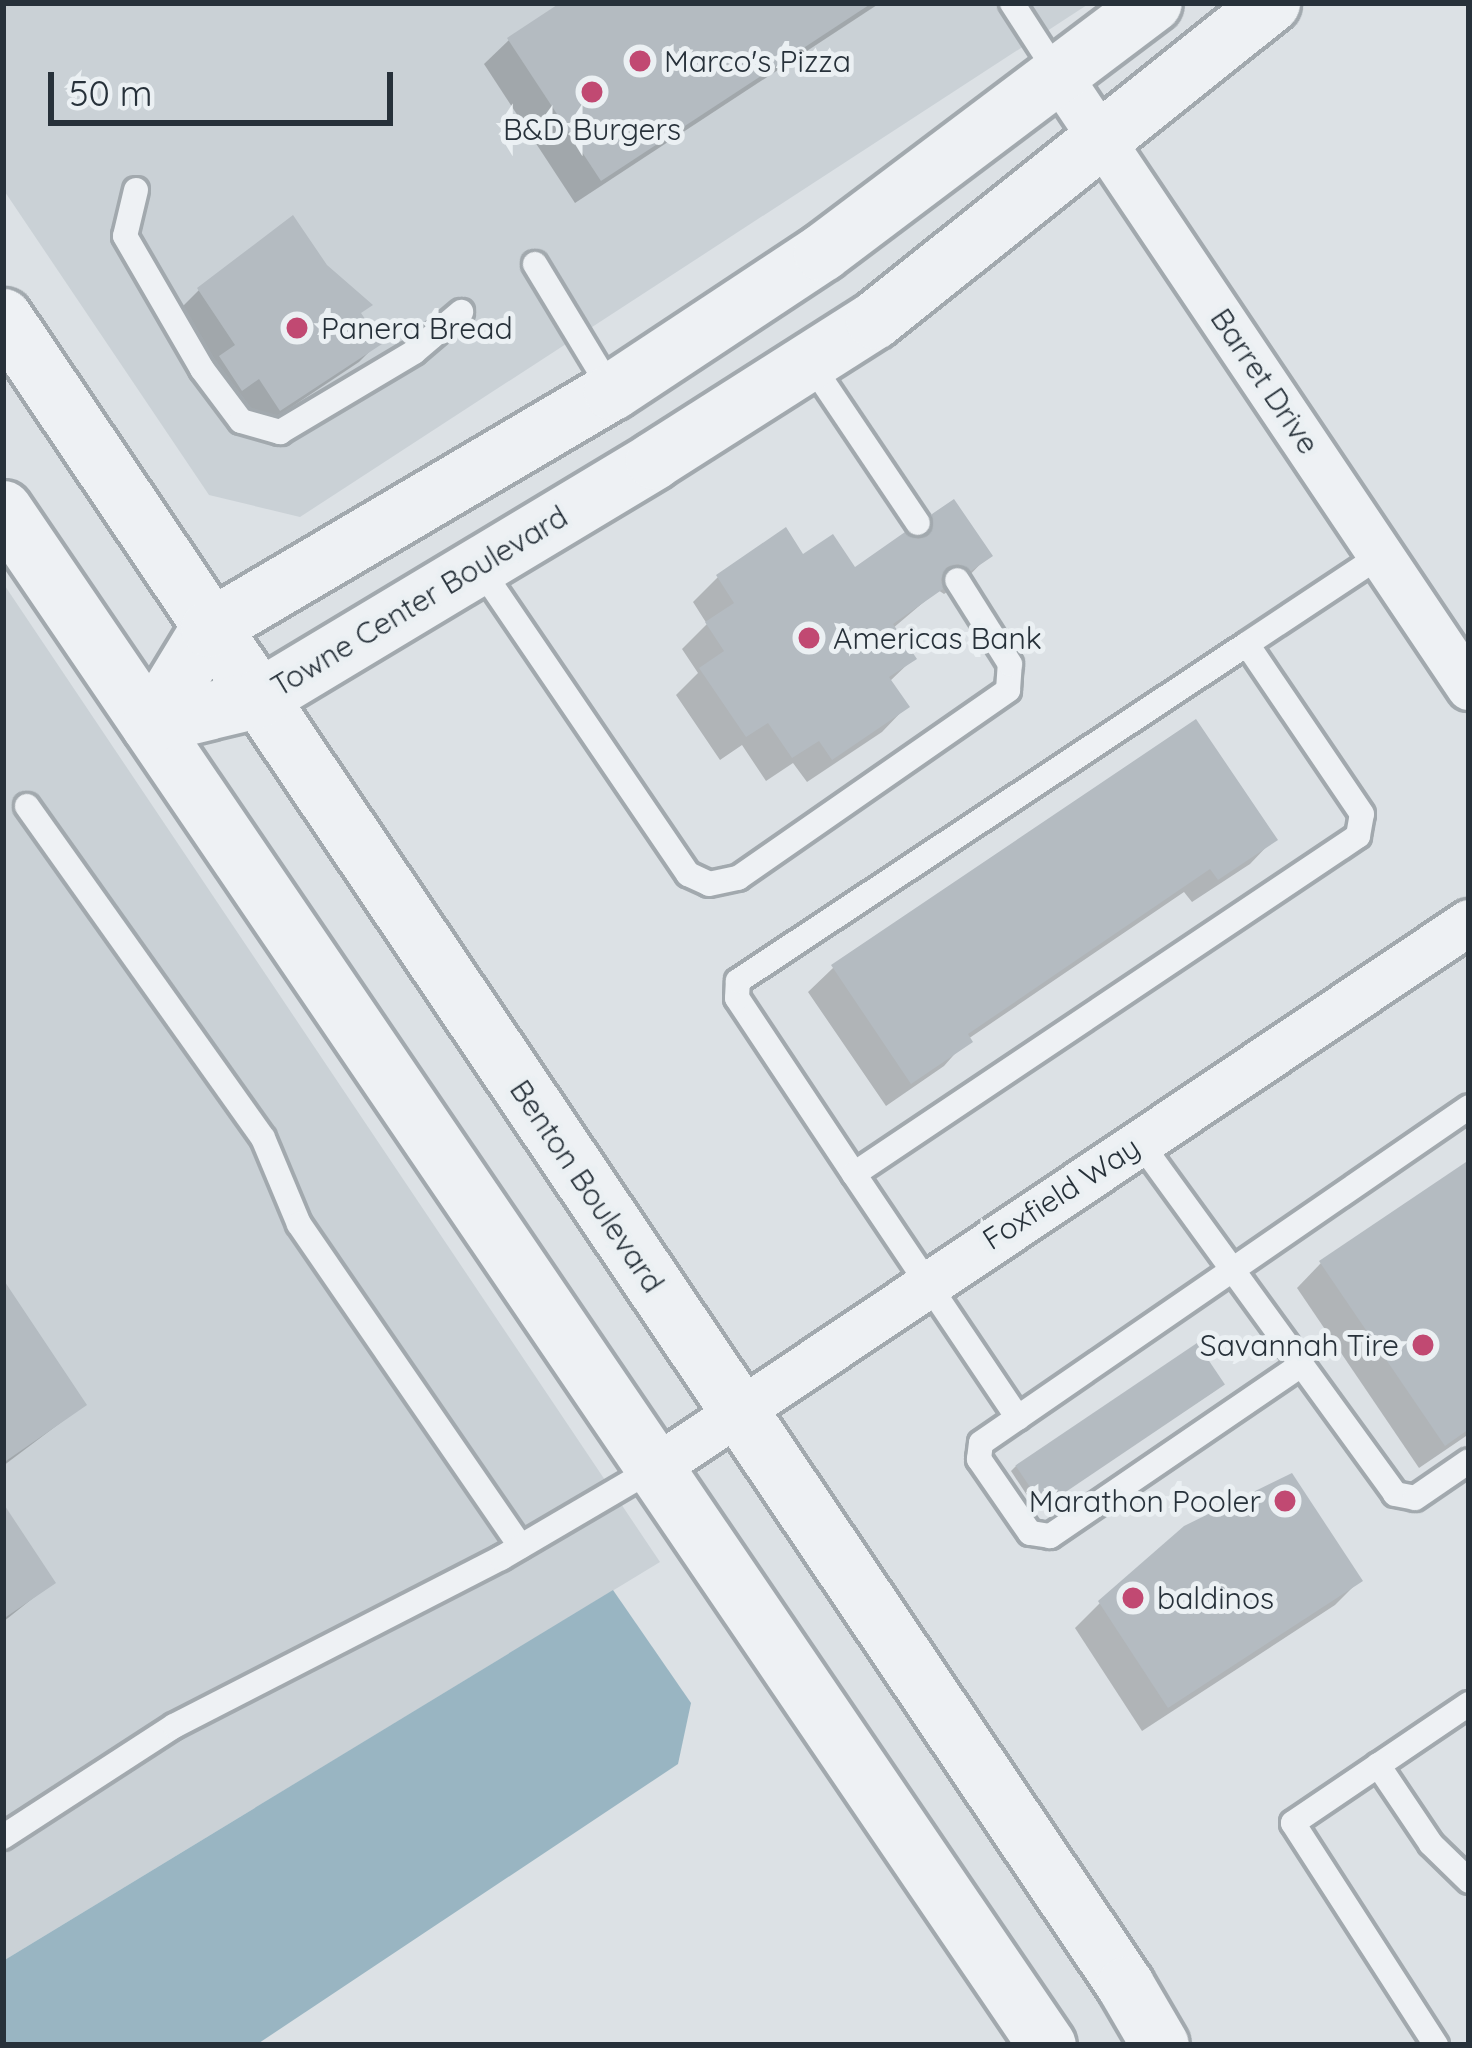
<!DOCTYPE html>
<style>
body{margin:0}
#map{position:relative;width:1472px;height:2048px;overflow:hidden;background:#dce1e5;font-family:Quicksand,sans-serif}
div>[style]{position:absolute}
.built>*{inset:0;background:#cad1d6}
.water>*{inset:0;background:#99b5c2}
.shadow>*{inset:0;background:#0003}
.building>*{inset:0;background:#b4bbc1;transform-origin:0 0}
.roads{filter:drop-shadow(3px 0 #a2a9ae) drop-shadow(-3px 0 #a2a9ae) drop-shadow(0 3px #a2a9ae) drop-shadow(0 -3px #a2a9ae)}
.service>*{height:24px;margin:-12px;padding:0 12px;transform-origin:12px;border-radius:12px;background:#eef1f4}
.minor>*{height:45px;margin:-22.5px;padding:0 22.5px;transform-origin:22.5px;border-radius:22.5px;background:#eef1f4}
.tertiary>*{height:57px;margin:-28.5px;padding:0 28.5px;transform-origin:28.5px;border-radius:28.5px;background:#eef1f4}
.dots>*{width:33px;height:33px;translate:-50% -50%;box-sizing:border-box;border:6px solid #ebf0f3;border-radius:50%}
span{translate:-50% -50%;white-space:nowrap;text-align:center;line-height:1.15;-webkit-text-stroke:10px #ebf0f3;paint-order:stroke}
.poi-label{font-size:30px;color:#27313a}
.left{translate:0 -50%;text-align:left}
.right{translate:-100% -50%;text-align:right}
.street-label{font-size:30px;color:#27313a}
.frame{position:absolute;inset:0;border:6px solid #27313a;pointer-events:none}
.scale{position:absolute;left:48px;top:72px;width:345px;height:54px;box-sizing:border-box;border:6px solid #27313a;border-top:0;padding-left:15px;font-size:36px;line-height:42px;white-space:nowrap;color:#27313a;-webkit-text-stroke:9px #ebf0f3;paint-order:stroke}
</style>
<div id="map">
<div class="built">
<i style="clip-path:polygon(3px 3px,1090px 3px,300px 517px,209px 495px,3px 189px)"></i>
<i style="clip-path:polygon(3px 583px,660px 1562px,3px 1961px)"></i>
</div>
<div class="water">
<i style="clip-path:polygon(613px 1590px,691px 1703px,678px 1764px,256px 2045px,3px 2045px,3px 1961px)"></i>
</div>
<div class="shadow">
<i style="clip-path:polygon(565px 3px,880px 3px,575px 203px,484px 64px,509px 40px)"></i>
<i style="clip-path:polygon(199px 290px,359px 315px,378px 343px,359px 362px,260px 428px,239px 396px,222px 407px,202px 377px,216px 363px,180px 309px)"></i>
<i style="clip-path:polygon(934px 516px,989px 555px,965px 580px,944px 594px,938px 590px,892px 629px,913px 659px,889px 682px,906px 707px,882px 732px,807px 782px,793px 763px,766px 781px,742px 745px,720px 760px,676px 695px,698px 673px,682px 649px,707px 624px,693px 602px,718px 577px,785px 532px,802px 558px,854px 571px,911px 539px)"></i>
<i style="clip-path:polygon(1274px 839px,1250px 864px,1192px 902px,1184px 892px,968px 1039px,944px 1066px,886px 1106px,808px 992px,833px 968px)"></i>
<i style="clip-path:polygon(1469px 1164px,1469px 1434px,1419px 1468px,1297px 1288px,1321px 1263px)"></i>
<i style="clip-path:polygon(3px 1285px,84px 1405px,3px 1466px)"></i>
<i style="clip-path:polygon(1216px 1390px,1036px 1509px,1011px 1471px,1016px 1466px)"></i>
<i style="clip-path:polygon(3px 1506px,52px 1583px,3px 1622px)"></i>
<i style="clip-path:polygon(1359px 1581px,1335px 1605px,1142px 1731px,1075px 1628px,1100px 1603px)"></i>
</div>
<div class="building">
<i style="clip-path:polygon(560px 3px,872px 3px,601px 181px,507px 38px)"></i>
<i style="clip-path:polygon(293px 215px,327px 265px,373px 305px,361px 313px,382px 344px,280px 411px,259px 379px,242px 391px,219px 356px,235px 345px,197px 288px)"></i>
<i style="clip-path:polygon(954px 499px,993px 556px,971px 571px,958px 564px,947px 567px,941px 579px,943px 589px,893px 624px,917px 659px,889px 677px,910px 707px,832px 760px,819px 741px,792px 758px,768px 723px,746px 737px,699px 668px,724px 651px,705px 622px,734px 603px,716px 575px,786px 527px,803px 554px,833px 534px,855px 567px,905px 532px,918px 539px,928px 536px,932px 514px)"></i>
<i style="clip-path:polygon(1196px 719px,1278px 840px,1218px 880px,1210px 869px,968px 1034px,973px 1042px,911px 1084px,831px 965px)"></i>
<i style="clip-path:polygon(1469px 1160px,1469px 1429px,1445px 1446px,1319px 1261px)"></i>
<i style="clip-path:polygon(3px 1279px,87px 1405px,3px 1463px)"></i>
<i style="left:1197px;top:1343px;width:50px;height:219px;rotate:56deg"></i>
<i style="clip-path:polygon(1292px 1473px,1363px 1581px,1168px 1708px,1098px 1601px,1184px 1526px)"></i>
<i style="clip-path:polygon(3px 1503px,56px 1583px,3px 1619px)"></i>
</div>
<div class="roads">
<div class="service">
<i style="left:1012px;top:3px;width:85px;rotate:57.1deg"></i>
<i style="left:136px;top:190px;width:47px;rotate:103.4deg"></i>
<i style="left:125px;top:236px;width:154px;rotate:59.9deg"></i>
<i style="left:202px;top:369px;width:65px;rotate:53.1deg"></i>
<i style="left:241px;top:421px;width:41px;rotate:15.8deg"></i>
<i style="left:280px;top:432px;width:156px;rotate:-30.8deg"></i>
<i style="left:414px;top:352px;width:62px;rotate:-40.4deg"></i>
<i style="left:535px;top:264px;width:149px;rotate:58.8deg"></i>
<i style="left:809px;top:361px;width:195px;rotate:56.1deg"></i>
<i style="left:478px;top:565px;width:374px;rotate:55.8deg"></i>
<i style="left:688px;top:874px;width:23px;rotate:25deg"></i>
<i style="left:709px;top:884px;width:30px;rotate:-12deg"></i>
<i style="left:738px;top:878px;width:329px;rotate:-34.8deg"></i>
<i style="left:1008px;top:690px;width:26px;rotate:-86deg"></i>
<i style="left:1010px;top:664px;width:99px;rotate:-122.2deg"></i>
<i style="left:27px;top:806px;width:407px;rotate:54.6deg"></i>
<i style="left:263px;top:1138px;width:93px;rotate:67.3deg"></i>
<i style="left:299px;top:1224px;width:391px;rotate:55.5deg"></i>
<i style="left:1139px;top:1141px;width:436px;rotate:54deg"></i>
<i style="left:1395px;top:1494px;width:20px;rotate:11deg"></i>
<i style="left:1415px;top:1498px;width:65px;rotate:-34.4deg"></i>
<i style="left:854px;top:1174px;width:211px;rotate:-123.6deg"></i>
<i style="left:737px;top:998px;width:17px;rotate:-87deg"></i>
<i style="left:738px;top:981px;width:610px;rotate:-33.51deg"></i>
<i style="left:1301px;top:1365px;width:304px;rotate:145.7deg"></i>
<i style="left:1050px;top:1536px;width:20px;rotate:-171deg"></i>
<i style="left:1030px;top:1533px;width:90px;rotate:-124.6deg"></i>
<i style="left:979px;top:1459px;width:16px;rotate:-83deg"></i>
<i style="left:981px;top:1443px;width:592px;rotate:-34.55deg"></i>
<i style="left:1018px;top:1418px;width:294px;rotate:-123.9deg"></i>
<i style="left:854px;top:1174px;width:607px;rotate:-33.85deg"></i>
<i style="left:1358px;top:836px;width:22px;rotate:-80deg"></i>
<i style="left:1362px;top:814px;width:205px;rotate:-124.1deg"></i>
<i style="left:1247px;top:644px;width:161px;rotate:-33.6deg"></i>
<i style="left:1378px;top:1765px;width:95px;rotate:56.1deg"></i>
<i style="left:1431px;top:1844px;width:53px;rotate:44.2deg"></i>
<i style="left:3px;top:1837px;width:204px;rotate:-33deg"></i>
<i style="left:174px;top:1726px;width:368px;rotate:-27.2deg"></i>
<i style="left:501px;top:1558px;width:180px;rotate:-30.4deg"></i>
<i style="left:1436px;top:2045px;width:264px;rotate:-122.8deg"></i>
<i style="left:1293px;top:1823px;width:212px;rotate:-34.1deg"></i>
</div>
<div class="minor">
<i style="left:1059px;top:76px;width:736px;rotate:56.14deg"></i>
<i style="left:656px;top:1467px;width:979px;rotate:-33.84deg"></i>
</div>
<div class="tertiary">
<i style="left:3px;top:317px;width:2010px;rotate:56.07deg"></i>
<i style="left:1125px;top:1985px;width:69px;rotate:59.7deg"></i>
<i style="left:3px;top:509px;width:1857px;rotate:55.8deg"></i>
<i style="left:150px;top:725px;width:110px;rotate:-13.7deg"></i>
<i style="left:257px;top:699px;width:463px;rotate:-31deg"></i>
<i style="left:654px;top:460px;width:261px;rotate:-32.5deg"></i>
<i style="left:874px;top:320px;width:508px;rotate:-38.61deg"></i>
<i style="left:150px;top:725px;width:114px;rotate:-58.7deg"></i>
<i style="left:209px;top:628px;width:468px;rotate:-30.5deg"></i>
<i style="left:612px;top:391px;width:252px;rotate:-33.5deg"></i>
<i style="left:822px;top:252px;width:414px;rotate:-37deg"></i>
</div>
</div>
<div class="dots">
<i style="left:640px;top:61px;background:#c14972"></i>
<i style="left:592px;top:92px;background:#c14972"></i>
<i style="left:297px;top:328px;background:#c14972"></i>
<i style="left:809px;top:638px;background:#c14972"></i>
<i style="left:1423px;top:1345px;background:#c14972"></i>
<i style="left:1285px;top:1501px;background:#c14972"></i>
<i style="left:1133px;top:1598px;background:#c14972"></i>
</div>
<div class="poi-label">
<span class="left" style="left:664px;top:61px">Marco's Pizza</span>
<span style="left:592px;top:129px">B&amp;D Burgers</span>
<span class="left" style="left:321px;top:328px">Panera Bread</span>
<span class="left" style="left:833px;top:638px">Americas Bank</span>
<span class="right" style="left:1399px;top:1345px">Savannah Tire</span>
<span class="right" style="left:1261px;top:1501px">Marathon Pooler</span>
<span class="left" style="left:1157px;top:1598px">baldinos</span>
</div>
<div class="street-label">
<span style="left:1265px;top:381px;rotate:56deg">Barret Drive</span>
<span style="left:419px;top:601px;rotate:-31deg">Towne Center Boulevard</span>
<span style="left:587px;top:1186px;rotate:56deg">Benton Boulevard</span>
<span style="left:1061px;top:1193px;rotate:-33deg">Foxfield Way</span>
</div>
<div class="frame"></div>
<div class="scale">50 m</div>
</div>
